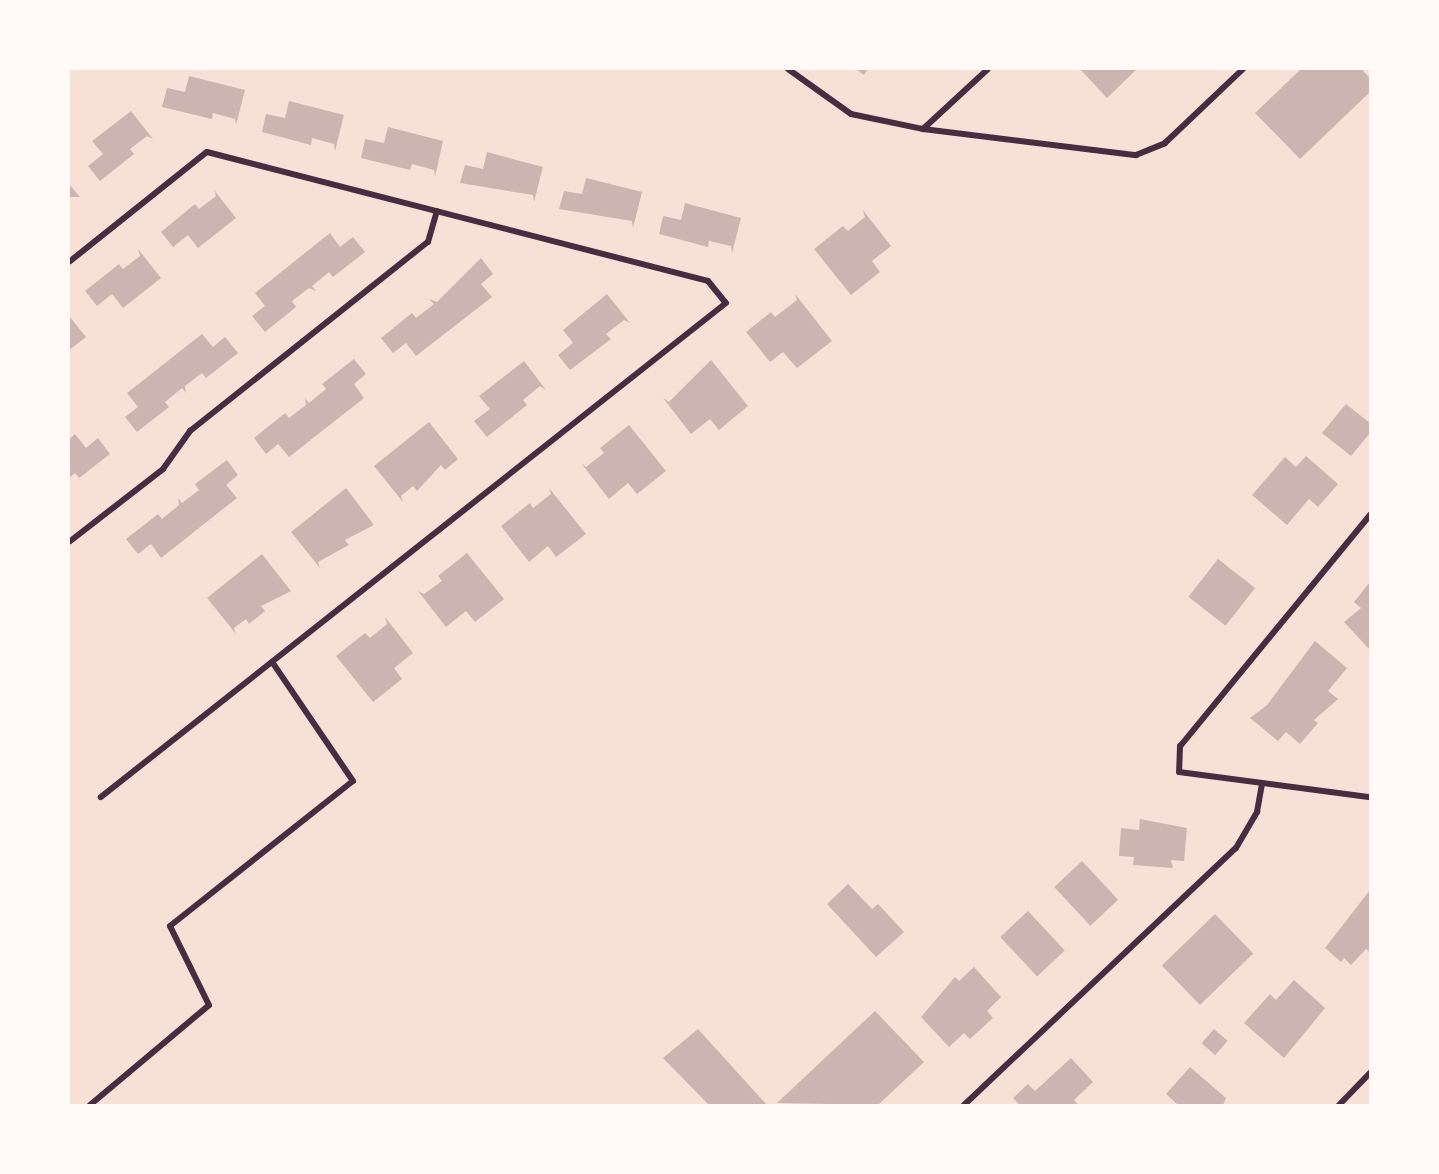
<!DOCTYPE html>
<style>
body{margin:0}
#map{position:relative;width:1439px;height:1174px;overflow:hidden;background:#f7e1d7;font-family:"Roboto Serif",serif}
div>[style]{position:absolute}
.building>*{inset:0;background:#ccb4b1;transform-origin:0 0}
.minor>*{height:6px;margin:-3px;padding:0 3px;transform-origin:3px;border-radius:3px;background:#4a2c40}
span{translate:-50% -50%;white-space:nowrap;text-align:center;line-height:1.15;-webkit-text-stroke:6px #fffaf5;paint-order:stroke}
.frame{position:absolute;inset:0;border:70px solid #fffaf5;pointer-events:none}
</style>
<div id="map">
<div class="building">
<i style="clip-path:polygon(856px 69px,868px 69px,864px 75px)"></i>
<i style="clip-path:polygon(1080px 69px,1137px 69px,1107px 98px)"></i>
<i style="clip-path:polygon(1301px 69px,1361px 69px,1370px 78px,1370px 92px,1300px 159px,1255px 113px)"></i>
<i style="clip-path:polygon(189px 76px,245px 90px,236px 125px,235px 119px,213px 113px,212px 119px,162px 107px,167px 88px,185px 92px)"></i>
<i style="clip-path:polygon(289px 101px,344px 115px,335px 151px,334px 144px,312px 138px,311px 145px,262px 132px,266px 114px,285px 118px)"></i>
<i style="clip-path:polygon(131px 111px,153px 139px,147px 136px,130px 149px,134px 154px,100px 181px,88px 166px,103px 154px,92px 141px)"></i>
<i style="clip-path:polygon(388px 127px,443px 141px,435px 177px,434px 170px,412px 164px,410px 170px,361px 158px,365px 139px,384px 143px)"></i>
<i style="clip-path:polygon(487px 152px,543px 167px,534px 202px,533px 195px,460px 183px,465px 165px,483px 169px)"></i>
<i style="clip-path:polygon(586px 178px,642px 192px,633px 228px,632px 221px,559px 209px,564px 191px,582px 194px)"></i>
<i style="clip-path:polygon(69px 184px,80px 197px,69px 197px)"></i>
<i style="clip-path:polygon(214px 190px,236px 218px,198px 248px,188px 235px,173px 247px,161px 232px,195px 204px,199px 209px,216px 196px)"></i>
<i style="clip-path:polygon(685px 203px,741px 218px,732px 253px,731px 246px,709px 241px,708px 247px,659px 234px,663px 216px,681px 220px)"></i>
<i style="clip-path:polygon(863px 210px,891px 246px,872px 261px,880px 272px,851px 295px,814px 249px,843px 226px,848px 231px,865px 217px)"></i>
<i style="clip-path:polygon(330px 233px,340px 247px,353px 237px,365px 252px,333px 277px,329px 272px,312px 286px,316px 291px,309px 288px,292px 301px,296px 307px,265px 332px,252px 316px,265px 306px,255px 293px)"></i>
<i style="clip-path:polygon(138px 249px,161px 278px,123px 308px,112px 294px,97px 306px,85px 291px,119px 264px,123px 269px,140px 256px)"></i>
<i style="clip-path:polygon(481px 258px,493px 274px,481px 284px,492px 297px,416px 356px,406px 343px,393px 353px,381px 338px,412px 313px,416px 318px,434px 304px,429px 299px,437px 302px)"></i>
<i style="clip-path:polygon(607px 294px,630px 323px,624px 320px,606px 334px,611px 339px,570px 370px,558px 355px,573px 343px,563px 330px)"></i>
<i style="clip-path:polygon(795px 294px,832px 341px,797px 368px,783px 352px,770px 362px,746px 332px,771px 312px,775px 317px,797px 300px)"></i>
<i style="clip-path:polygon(69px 316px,86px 337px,69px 350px)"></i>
<i style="clip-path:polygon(202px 334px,213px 347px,225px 337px,238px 353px,206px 378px,202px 373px,185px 386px,186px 393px,182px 388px,165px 402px,169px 407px,137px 432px,125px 417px,138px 407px,127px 393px)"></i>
<i style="clip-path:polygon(354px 359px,366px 374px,354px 384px,364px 398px,289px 457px,278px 444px,266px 454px,254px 438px,285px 413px,289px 418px,306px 405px,305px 398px,309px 403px,326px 389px,322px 384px)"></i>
<i style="clip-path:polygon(711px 360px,748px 406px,719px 430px,710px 419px,691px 434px,663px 398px,669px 402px)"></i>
<i style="clip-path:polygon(524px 361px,546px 390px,540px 386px,523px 400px,527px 405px,487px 437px,474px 421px,490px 409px,479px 396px)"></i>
<i style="clip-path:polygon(1346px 404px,1370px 423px,1370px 433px,1351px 456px,1322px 433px)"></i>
<i style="clip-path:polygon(429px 422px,458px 459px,445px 470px,441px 465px,417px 491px,413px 486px,401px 496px,403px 502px,374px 466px)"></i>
<i style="clip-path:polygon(629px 425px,666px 471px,637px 494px,628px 483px,609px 499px,581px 463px,586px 467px,604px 453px,600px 448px)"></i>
<i style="clip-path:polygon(75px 434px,86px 448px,98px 438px,110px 454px,79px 478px,75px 473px,69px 478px,69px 439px)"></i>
<i style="clip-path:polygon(1306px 456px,1338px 484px,1318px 507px,1309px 499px,1287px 525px,1252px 495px,1285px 457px,1296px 467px)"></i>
<i style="clip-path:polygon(227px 460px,238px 475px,226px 485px,237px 498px,161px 558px,151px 544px,138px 554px,126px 539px,158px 514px,162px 519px,179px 505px,178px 498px,182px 503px,199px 490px,195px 484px)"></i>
<i style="clip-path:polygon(346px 488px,374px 525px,345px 540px,349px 545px,318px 562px,320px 568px,291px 532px)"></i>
<i style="clip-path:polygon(549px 488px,586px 534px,556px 557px,548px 546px,529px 562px,501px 526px,530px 503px,533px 508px,551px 494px)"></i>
<i style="clip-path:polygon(467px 553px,504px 599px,475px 622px,466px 611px,446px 627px,418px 591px,424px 594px,442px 581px,438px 576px)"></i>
<i style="clip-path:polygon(262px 554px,291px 591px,261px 606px,265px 611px,249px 624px,246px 619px,234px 628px,236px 634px,207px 598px)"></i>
<i style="left:1218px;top:559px;width:47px;height:48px;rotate:38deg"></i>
<i style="clip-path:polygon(1370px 582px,1370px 650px,1344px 622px,1361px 608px,1354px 602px)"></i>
<i style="clip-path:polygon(385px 617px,413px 653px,394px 668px,402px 679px,373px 702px,336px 656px,365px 633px,370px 638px,387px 624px)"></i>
<i style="clip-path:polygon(1315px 641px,1347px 668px,1328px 691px,1338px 699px,1314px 720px,1318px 723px,1300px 744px,1286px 732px,1278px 741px,1250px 718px,1267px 705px)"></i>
<i style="clip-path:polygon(1140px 819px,1187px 828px,1184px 861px,1171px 860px,1173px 868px,1133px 865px,1134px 857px,1119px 856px,1121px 828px,1139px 830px)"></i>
<i style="left:1082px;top:861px;width:53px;height:38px;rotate:47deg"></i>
<i style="clip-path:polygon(848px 884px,872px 909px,878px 904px,904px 932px,876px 957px,827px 904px)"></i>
<i style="clip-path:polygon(1370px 890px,1370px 952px,1366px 949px,1351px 965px,1344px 958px,1341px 962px,1325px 948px)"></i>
<i style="left:1028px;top:911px;width:54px;height:38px;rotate:47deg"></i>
<i style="left:1215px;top:914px;width:55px;height:74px;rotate:46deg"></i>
<i style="clip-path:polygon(974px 967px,1001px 997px,987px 1011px,993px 1018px,970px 1039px,964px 1033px,949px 1047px,921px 1017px,955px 977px,959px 981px)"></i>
<i style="clip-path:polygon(1294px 980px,1325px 1008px,1284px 1058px,1244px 1023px,1270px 994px,1276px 1000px)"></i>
<i style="clip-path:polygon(875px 1011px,924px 1062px,878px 1105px,777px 1103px)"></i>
<i style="clip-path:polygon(698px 1029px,767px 1105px,709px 1105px,663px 1058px)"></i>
<i style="left:1214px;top:1029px;width:18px;height:19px;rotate:41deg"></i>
<i style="clip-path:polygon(1071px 1058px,1093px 1082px,1074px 1100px,1079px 1105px,1020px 1105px,1013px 1098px,1028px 1084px,1035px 1091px)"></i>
<i style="clip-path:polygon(1190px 1067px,1226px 1098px,1223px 1105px,1178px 1105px,1166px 1094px)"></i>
</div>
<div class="minor">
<i style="left:788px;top:69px;width:77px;rotate:35.5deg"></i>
<i style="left:851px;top:114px;width:74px;rotate:11.8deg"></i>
<i style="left:923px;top:129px;width:215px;rotate:7deg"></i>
<i style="left:1136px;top:155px;width:31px;rotate:-22deg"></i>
<i style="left:1165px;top:143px;width:108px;rotate:-43.5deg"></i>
<i style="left:923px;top:129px;width:88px;rotate:-42.7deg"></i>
<i style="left:69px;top:262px;width:176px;rotate:-38.6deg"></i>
<i style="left:207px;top:152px;width:517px;rotate:14.44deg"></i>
<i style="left:708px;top:281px;width:28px;rotate:51deg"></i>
<i style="left:726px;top:303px;width:797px;rotate:141.68deg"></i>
<i style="left:1370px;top:515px;width:299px;rotate:129.4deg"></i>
<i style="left:1180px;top:746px;width:26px;rotate:92deg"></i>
<i style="left:1179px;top:772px;width:193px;rotate:7.5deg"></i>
<i style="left:69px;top:542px;width:119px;rotate:-37.8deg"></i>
<i style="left:163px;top:469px;width:47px;rotate:-54.6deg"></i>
<i style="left:190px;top:431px;width:304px;rotate:-38.5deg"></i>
<i style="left:428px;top:242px;width:32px;rotate:-74deg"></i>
<i style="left:90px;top:1105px;width:155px;rotate:-40deg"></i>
<i style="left:209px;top:1005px;width:88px;rotate:-116.3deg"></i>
<i style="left:170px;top:926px;width:233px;rotate:-38.4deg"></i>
<i style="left:353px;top:781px;width:144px;rotate:-124.2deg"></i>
<i style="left:964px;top:1105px;width:374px;rotate:-43.4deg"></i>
<i style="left:1236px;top:848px;width:42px;rotate:-59.7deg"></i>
<i style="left:1257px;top:812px;width:28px;rotate:-80deg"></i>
<i style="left:1339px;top:1105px;width:45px;rotate:-45.9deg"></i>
</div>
<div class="frame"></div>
</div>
